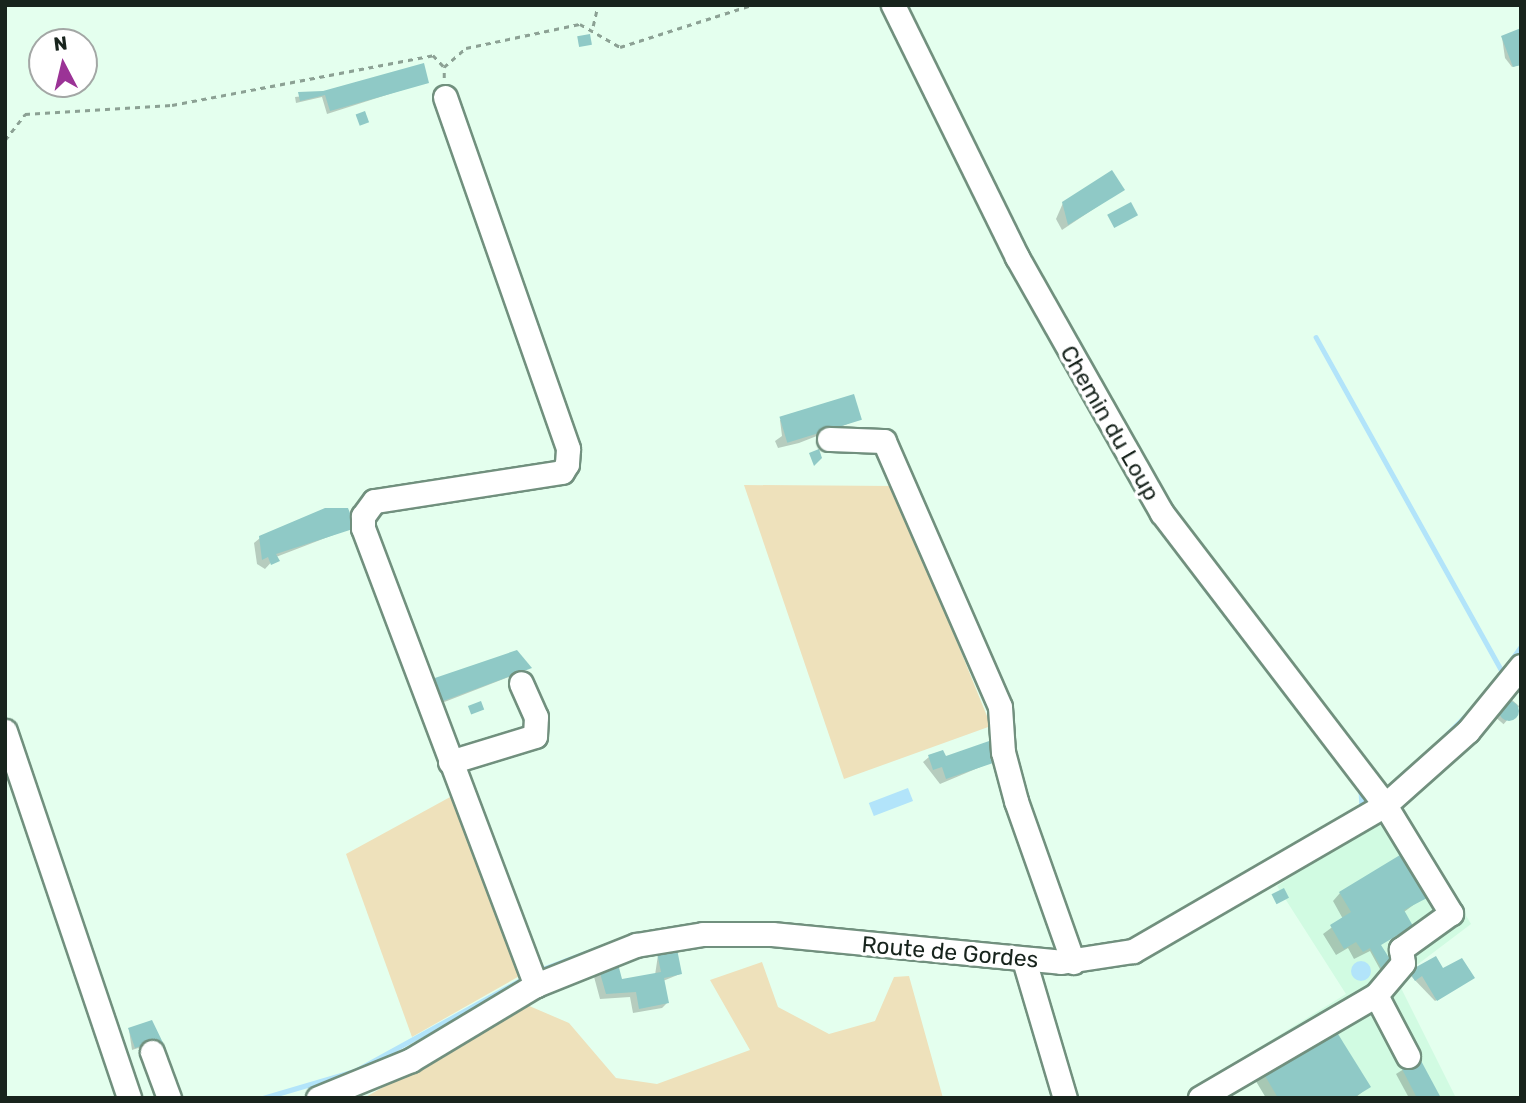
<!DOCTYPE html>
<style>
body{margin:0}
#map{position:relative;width:1526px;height:1103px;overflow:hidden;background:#e4ffee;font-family:Rubik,sans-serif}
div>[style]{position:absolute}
.built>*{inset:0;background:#d1fbe2}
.green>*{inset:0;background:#eee1bb}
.water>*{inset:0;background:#b2e4fa;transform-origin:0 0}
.round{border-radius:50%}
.shadow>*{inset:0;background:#0003;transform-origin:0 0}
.stream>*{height:4.5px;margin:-2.25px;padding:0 2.25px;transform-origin:2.25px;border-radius:2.25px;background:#b2e4fa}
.building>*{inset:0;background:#8fc9c6;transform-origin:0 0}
.path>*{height:2.5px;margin-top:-1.25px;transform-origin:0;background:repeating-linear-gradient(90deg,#8ca194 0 5px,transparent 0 10px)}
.roads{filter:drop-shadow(2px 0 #71907e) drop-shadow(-2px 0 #71907e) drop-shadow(0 2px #71907e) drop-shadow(0 -2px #71907e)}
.minor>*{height:23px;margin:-11.5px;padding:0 11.5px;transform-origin:11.5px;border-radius:11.5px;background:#fff}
span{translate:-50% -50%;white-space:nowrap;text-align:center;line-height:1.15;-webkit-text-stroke:7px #fff;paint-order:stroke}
.street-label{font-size:23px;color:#18241d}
.frame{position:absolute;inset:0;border:7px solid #18241d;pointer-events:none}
.north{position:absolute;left:28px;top:28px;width:70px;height:70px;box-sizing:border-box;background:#fff;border:2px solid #a3a7a5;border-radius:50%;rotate:353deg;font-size:19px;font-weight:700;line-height:28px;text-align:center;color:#18241d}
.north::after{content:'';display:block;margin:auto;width:24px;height:32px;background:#9b3396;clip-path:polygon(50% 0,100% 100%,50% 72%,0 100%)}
</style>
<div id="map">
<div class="built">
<i style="clip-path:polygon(1401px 805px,1471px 924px,1397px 980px,1456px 1098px,1266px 1098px,1242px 1058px,1346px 994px,1277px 886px)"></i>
</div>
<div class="green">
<i style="clip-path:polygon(744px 485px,894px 486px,991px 726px,844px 779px)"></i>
<i style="clip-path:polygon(452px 796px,523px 974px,412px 1037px,346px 854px)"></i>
<i style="clip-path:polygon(762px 962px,778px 1007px,829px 1034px,875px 1021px,894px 977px,909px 976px,943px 1098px,364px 1098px,527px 1005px,569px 1023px,616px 1078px,657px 1084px,750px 1050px,710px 980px)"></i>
</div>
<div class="water">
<i style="left:908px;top:788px;width:14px;height:42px;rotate:69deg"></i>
<i class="round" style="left:1351px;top:961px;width:20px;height:20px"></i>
</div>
<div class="shadow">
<i style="clip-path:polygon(1502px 37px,1519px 65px,1512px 67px,1505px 58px)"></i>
<i style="clip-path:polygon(427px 82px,327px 114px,322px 97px,296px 103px,295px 97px)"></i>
<i style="clip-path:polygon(1122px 190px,1062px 230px,1056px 219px,1063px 203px)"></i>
<i style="clip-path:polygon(860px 419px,799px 443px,778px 448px,775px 441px,782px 436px,780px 420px)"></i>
<i style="clip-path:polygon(354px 527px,276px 557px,265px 569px,257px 564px,254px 543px,260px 538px)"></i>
<i style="clip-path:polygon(519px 673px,429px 708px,422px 688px)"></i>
<i style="left:1511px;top:699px;width:11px;height:24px;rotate:41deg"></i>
<i style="clip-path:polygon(929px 757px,945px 759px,997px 760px,940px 784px,923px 762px)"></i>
<i style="clip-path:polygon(1340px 893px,1424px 897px,1404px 912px,1411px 925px,1380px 945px,1391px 964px,1381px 971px,1370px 951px,1354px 959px,1348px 948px,1336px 955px,1323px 934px,1343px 919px,1333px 901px)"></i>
<i style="clip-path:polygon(658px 955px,680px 974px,663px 981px,667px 1003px,662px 1008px,633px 1013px,630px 997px,600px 999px,593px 973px,599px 967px,621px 981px,655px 975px)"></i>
<i style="clip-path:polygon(1442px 971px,1473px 978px,1435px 1001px,1409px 974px)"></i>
<i style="clip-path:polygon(129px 1030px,151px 1044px,132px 1050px)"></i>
<i style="clip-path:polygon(1418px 1060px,1439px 1098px,1409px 1098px,1396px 1074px)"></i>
<i style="clip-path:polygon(1262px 1071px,1368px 1087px,1355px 1098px,1266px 1098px,1254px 1078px)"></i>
</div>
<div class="stream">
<i style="left:1044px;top:326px;width:43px;rotate:61.1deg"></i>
<i style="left:1316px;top:337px;width:382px;rotate:60.9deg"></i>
<i style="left:1196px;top:576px;width:184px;rotate:52.5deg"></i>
<i style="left:1503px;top:671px;width:31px;rotate:-54deg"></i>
<i style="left:1440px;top:741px;width:44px;rotate:-45deg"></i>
<i style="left:1361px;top:790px;width:18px;rotate:87deg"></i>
<i style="left:537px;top:971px;width:99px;rotate:-20.6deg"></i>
<i style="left:263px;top:1098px;width:96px;rotate:-16.4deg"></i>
<i style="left:355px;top:1071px;width:195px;rotate:-28.8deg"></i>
</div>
<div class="building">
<i style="clip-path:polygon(1521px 28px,1521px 65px,1513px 67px,1501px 36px)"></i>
<i style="left:590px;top:34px;width:11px;height:13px;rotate:80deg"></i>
<i style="clip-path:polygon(424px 63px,429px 83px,330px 111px,325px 95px,300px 101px,298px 92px,323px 91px)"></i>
<i style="left:365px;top:111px;width:12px;height:10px;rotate:70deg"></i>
<i style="clip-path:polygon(1112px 170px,1125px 190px,1068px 225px,1062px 202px)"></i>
<i style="left:1131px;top:202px;width:15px;height:27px;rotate:62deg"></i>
<i style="left:854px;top:394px;width:27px;height:78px;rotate:73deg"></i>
<i style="clip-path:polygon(819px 449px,822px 458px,814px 466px,809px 453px)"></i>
<i style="clip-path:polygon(325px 508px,348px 508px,356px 528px,276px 554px,280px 561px,271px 565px,268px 557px,262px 560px,259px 536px)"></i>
<i style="clip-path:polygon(517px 650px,532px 668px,435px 704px,426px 681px)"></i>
<i class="round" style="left:1499px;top:701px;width:20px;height:20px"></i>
<i style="left:481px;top:701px;width:9px;height:14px;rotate:69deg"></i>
<i style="clip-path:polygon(992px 740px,999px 761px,946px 779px,942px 767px,933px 770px,928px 755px,943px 750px,946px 756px)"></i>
<i style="clip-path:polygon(1400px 855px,1427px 898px,1404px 910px,1413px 926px,1381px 945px,1393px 964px,1383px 971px,1370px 948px,1363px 952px,1356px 942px,1344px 949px,1330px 925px,1351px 912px,1339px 892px)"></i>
<i style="left:1284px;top:888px;width:11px;height:14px;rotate:63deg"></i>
<i style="clip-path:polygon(677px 949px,682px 974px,664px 978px,669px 1003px,639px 1009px,636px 992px,606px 994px,598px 966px,617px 960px,622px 979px,661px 972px,657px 953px)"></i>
<i style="clip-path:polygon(1436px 956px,1443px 968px,1462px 958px,1475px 978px,1437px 1001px,1422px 976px,1415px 981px,1409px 971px)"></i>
<i style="clip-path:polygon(152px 1020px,166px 1049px,158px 1051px,154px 1042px,135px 1048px,128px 1028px)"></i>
<i style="clip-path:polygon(1333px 1026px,1371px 1087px,1353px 1098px,1278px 1098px,1261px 1069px)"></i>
<i style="clip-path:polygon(1419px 1057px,1441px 1098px,1417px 1098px,1401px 1067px)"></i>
</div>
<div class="path">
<i style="left:593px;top:26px;width:22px;rotate:-77deg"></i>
<i style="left:444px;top:78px;width:11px;rotate:-90deg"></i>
<i style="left:444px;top:67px;width:29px;rotate:-41deg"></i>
<i style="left:466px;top:48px;width:116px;rotate:-11.9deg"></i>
<i style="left:580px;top:24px;width:46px;rotate:29.9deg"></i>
<i style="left:620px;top:47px;width:139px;rotate:-17.7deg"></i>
<i style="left:5px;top:140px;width:33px;rotate:-52deg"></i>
<i style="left:25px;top:114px;width:147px;rotate:-3.5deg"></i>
<i style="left:172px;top:105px;width:266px;rotate:-10.8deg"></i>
<i style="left:433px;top:55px;width:16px;rotate:47deg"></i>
</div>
<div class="roads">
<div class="minor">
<i style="left:893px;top:5px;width:281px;rotate:63.8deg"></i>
<i style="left:1017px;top:257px;width:294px;rotate:60.5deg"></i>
<i style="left:1162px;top:513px;width:367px;rotate:52.6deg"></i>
<i style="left:1385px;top:805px;width:127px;rotate:58.6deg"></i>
<i style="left:1451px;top:913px;width:62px;rotate:144.2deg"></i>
<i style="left:1401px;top:949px;width:14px;rotate:82deg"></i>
<i style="left:1403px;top:963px;width:42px;rotate:130.2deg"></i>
<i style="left:1376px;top:995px;width:204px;rotate:149.7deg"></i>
<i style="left:445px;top:97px;width:373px;rotate:70.7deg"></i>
<i style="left:568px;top:449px;width:15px;rotate:94deg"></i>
<i style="left:567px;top:464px;width:9px;rotate:122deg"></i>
<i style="left:562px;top:472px;width:190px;rotate:171.2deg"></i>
<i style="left:374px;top:501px;width:19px;rotate:126deg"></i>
<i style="left:363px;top:516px;width:12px;rotate:90deg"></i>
<i style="left:363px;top:528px;width:489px;rotate:69.3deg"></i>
<i style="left:829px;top:439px;width:55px;rotate:2.1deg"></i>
<i style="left:884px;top:441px;width:290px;rotate:66.4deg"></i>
<i style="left:1000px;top:707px;width:45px;rotate:86.2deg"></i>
<i style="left:1003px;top:752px;width:51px;rotate:75.1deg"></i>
<i style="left:1016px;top:801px;width:171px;rotate:70.5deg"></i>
<i style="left:5px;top:731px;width:387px;rotate:71.3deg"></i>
<i style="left:450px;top:762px;width:89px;rotate:-17deg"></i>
<i style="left:535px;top:736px;width:19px;rotate:-87deg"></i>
<i style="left:536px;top:717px;width:37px;rotate:-114deg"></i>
<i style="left:1024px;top:960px;width:144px;rotate:73.5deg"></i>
<i style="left:1376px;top:995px;width:69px;rotate:62.3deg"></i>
<i style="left:152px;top:1052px;width:49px;rotate:69.7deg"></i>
<i style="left:318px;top:1098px;width:100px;rotate:-22.2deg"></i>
<i style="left:411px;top:1060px;width:146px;rotate:-31deg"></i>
<i style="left:536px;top:985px;width:108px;rotate:-21.8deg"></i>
<i style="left:636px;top:945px;width:68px;rotate:-9.3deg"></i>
<i style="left:703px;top:934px;width:69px"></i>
<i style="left:772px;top:934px;width:290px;rotate:5.5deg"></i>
<i style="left:1061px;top:962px;width:73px;rotate:-8.7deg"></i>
<i style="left:1133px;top:951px;width:291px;rotate:-30.1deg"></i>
<i style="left:1385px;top:805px;width:111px;rotate:-41.7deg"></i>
<i style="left:1468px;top:731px;width:84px;rotate:-50.8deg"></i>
</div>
</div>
<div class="street-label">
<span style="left:1110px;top:423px;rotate:60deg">Chemin du Loup</span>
<span style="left:950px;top:952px;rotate:5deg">Route de Gordes</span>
</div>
<div class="frame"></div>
<div class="north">N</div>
</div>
